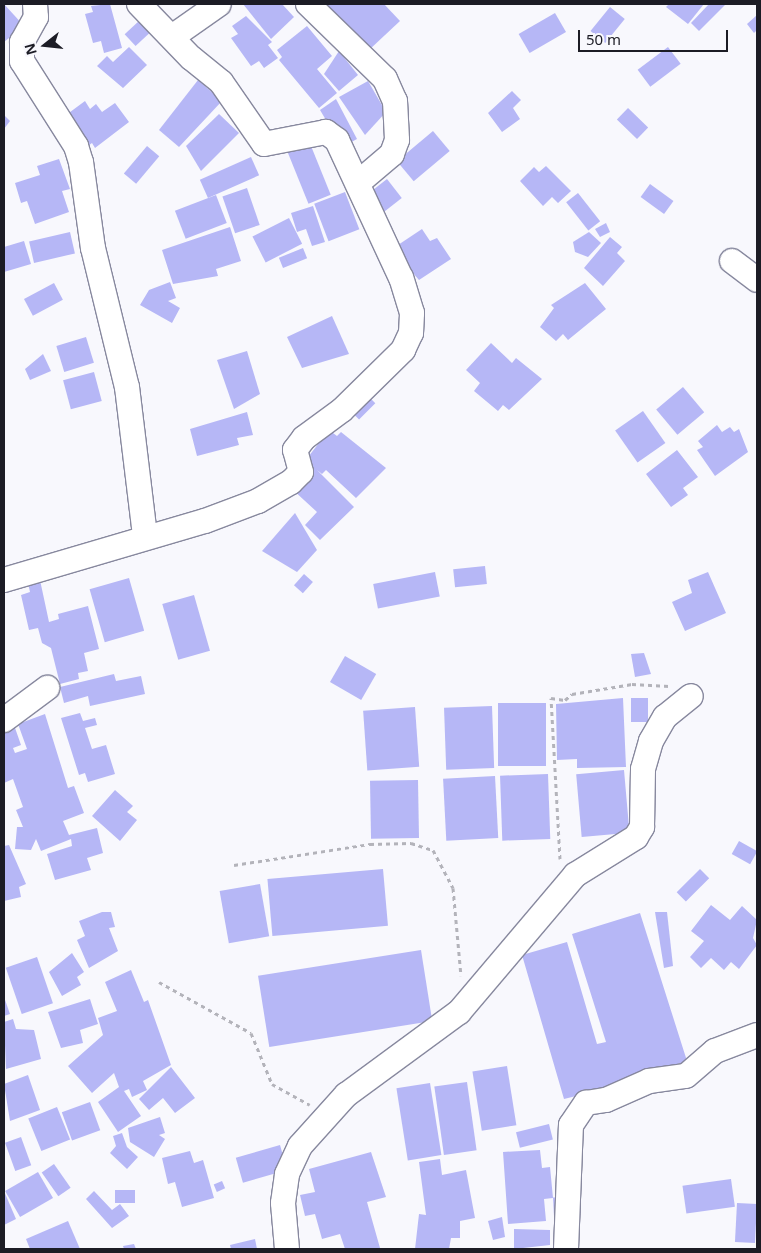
<!DOCTYPE html>
<style>
body{margin:0}
#map{position:relative;width:761px;height:1253px;overflow:hidden;background:#f8f8fd;font-family:"Noto Sans",sans-serif}
div>[style]{position:absolute}
.building>*{inset:0;background:#b6b7f6;transform-origin:0 0}
.path>*{height:3px;margin-top:-1.5px;transform-origin:0;background:repeating-linear-gradient(90deg,#b3b3ba 0 4px,transparent 0 8px)}
.roads{filter:drop-shadow(1px 0 #87889e) drop-shadow(-1px 0 #87889e) drop-shadow(0 1px #87889e) drop-shadow(0 -1px #87889e)}
.street>*{height:24px;margin:-12px;padding:0 12px;transform-origin:12px;border-radius:12px;background:#fff}
span{translate:-50% -50%;white-space:nowrap;text-align:center;line-height:1.15;-webkit-text-stroke:5px #f8f8fd;paint-order:stroke}
.frame{position:absolute;inset:0;border:5px solid #1c1c25;pointer-events:none}
.north{position:absolute;left:20px;top:20px;width:50px;height:50px;-webkit-text-stroke:4px #f8f8fd;paint-order:stroke;rotate:254deg;font-size:14px;font-weight:700;line-height:20px;text-align:center;color:#1c1c25}
.north::after{content:'';display:block;margin:auto;width:18px;height:22px;background:#1c1c25;clip-path:polygon(50% 0,100% 100%,50% 72%,0 100%)}
.scale{position:absolute;left:578px;top:30px;width:150px;height:22px;box-sizing:border-box;border:2px solid #1c1c25;border-top:0;padding-left:6px;font-size:15px;line-height:18px;white-space:nowrap;color:#1c1c25;-webkit-text-stroke:4px #f8f8fd;paint-order:stroke}
</style>
<div id="map">
<div class="building">
<i style="clip-path:polygon(4px 4px,24px 26px,4px 42px)"></i>
<i style="clip-path:polygon(110px 4px,122px 48px,104px 53px,101px 41px,93px 43px,85px 14px,93px 12px,91px 6px)"></i>
<i style="clip-path:polygon(243px 4px,282px 4px,294px 17px,271px 39px)"></i>
<i style="clip-path:polygon(325px 4px,384px 4px,400px 21px,369px 50px)"></i>
<i style="clip-path:polygon(669px 4px,704px 4px,688px 24px,666px 7px)"></i>
<i style="clip-path:polygon(709px 4px,726px 4px,699px 31px,691px 23px)"></i>
<i style="left:610px;top:7px;width:19px;height:31px;rotate:39deg"></i>
<i style="left:555px;top:13px;width:22px;height:42px;rotate:60deg"></i>
<i style="clip-path:polygon(757px 15px,757px 30px,754px 33px,747px 24px)"></i>
<i style="clip-path:polygon(246px 16px,272px 42px,268px 45px,278px 58px,264px 68px,259px 61px,251px 66px,231px 38px,238px 34px,232px 26px)"></i>
<i style="left:140px;top:20px;width:16px;height:21px;rotate:47deg"></i>
<i style="clip-path:polygon(307px 26px,332px 56px,317px 69px,337px 93px,319px 108px,279px 60px,282px 57px,277px 50px)"></i>
<i style="clip-path:polygon(129px 47px,147px 65px,123px 88px,97px 66px,107px 56px,113px 62px)"></i>
<i style="left:668px;top:47px;width:21px;height:38px;rotate:53deg"></i>
<i style="clip-path:polygon(339px 51px,358px 75px,339px 91px,324px 74px)"></i>
<i style="clip-path:polygon(198px 80px,222px 101px,179px 147px,159px 130px)"></i>
<i style="clip-path:polygon(368px 81px,386px 112px,365px 135px,339px 97px)"></i>
<i style="clip-path:polygon(512px 91px,521px 100px,513px 108px,520px 119px,502px 132px,488px 113px)"></i>
<i style="clip-path:polygon(336px 99px,357px 139px,342px 147px,320px 110px)"></i>
<i style="clip-path:polygon(85px 101px,90px 109px,96px 104px,102px 112px,115px 103px,129px 122px,95px 148px,92px 143px,85px 148px,62px 118px)"></i>
<i style="left:628px;top:108px;width:28px;height:16px;rotate:44deg"></i>
<i style="clip-path:polygon(219px 114px,239px 133px,201px 171px,186px 146px)"></i>
<i style="clip-path:polygon(4px 115px,10px 121px,4px 129px)"></i>
<i style="left:433px;top:131px;width:26px;height:47px;rotate:50deg"></i>
<i style="left:309px;top:141px;width:58px;height:24px;rotate:68deg"></i>
<i style="left:147px;top:146px;width:16px;height:36px;rotate:40deg"></i>
<i style="left:251px;top:157px;width:20px;height:56px;rotate:66deg"></i>
<i style="clip-path:polygon(59px 159px,70px 189px,62px 191px,69px 212px,35px 224px,27px 201px,21px 203px,15px 183px,40px 175px,37px 166px)"></i>
<i style="clip-path:polygon(546px 166px,571px 191px,558px 203px,552px 197px,543px 206px,520px 181px,534px 167px,539px 172px)"></i>
<i style="left:387px;top:179px;width:24px;height:28px;rotate:52deg"></i>
<i style="left:650px;top:184px;width:29px;height:16px;rotate:36deg"></i>
<i style="left:247px;top:188px;width:39px;height:26px;rotate:71deg"></i>
<i style="left:345px;top:192px;width:40px;height:33px;rotate:69deg"></i>
<i style="left:578px;top:193px;width:36px;height:15px;rotate:52deg"></i>
<i style="left:216px;top:195px;width:30px;height:44px;rotate:69deg"></i>
<i style="clip-path:polygon(313px 206px,325px 242px,312px 246px,306px 229px,297px 232px,291px 213px)"></i>
<i style="left:289px;top:218px;width:29px;height:41px;rotate:63deg"></i>
<i style="clip-path:polygon(606px 223px,610px 232px,600px 237px,595px 229px)"></i>
<i style="clip-path:polygon(230px 227px,241px 261px,216px 269px,218px 276px,173px 284px,162px 250px)"></i>
<i style="clip-path:polygon(422px 229px,430px 241px,437px 238px,451px 259px,419px 280px,392px 249px)"></i>
<i style="left:70px;top:232px;width:22px;height:42px;rotate:77deg"></i>
<i style="clip-path:polygon(589px 232px,601px 243px,588px 257px,575px 252px,573px 242px)"></i>
<i style="clip-path:polygon(610px 237px,622px 247px,617px 253px,625px 261px,603px 286px,584px 268px)"></i>
<i style="clip-path:polygon(24px 241px,31px 264px,4px 272px,4px 247px)"></i>
<i style="left:303px;top:248px;width:11px;height:26px;rotate:68deg"></i>
<i style="clip-path:polygon(170px 282px,176px 298px,168px 301px,180px 308px,172px 323px,140px 305px,149px 290px)"></i>
<i style="left:54px;top:283px;width:19px;height:34px;rotate:62deg"></i>
<i style="clip-path:polygon(585px 283px,606px 309px,568px 340px,563px 334px,556px 341px,540px 327px,554px 308px,551px 305px)"></i>
<i style="clip-path:polygon(332px 316px,349px 354px,302px 368px,287px 337px)"></i>
<i style="left:86px;top:337px;width:27px;height:31px;rotate:73deg"></i>
<i style="clip-path:polygon(491px 343px,512px 363px,516px 358px,542px 379px,509px 410px,503px 405px,498px 411px,474px 391px,480px 383px,466px 370px)"></i>
<i style="clip-path:polygon(247px 351px,260px 394px,234px 409px,217px 360px)"></i>
<i style="clip-path:polygon(43px 354px,51px 371px,30px 380px,25px 369px)"></i>
<i style="left:94px;top:372px;width:30px;height:32px;rotate:75deg"></i>
<i style="left:683px;top:387px;width:33px;height:35px;rotate:50deg"></i>
<i style="left:364px;top:392px;width:16px;height:23px;rotate:45deg"></i>
<i style="left:643px;top:411px;width:39px;height:34px;rotate:55deg"></i>
<i style="clip-path:polygon(247px 412px,253px 435px,237px 438px,239px 445px,197px 456px,190px 429px)"></i>
<i style="clip-path:polygon(717px 425px,722px 432px,730px 427px,734px 432px,739px 429px,748px 452px,715px 476px,697px 450px,703px 447px,698px 441px)"></i>
<i style="clip-path:polygon(329px 430px,337px 436px,341px 432px,386px 468px,356px 498px,326px 470px,322px 474px,317px 470px,354px 507px,320px 540px,305px 525px,317px 512px,292px 489px,313px 467px,305px 461px)"></i>
<i style="clip-path:polygon(677px 450px,698px 477px,683px 488px,688px 495px,671px 507px,646px 474px)"></i>
<i style="clip-path:polygon(295px 513px,317px 550px,297px 572px,262px 551px)"></i>
<i style="left:485px;top:566px;width:18px;height:32px;rotate:84deg"></i>
<i style="left:435px;top:572px;width:25px;height:63px;rotate:79deg"></i>
<i style="clip-path:polygon(708px 572px,726px 613px,685px 631px,672px 602px,692px 593px,688px 580px)"></i>
<i style="left:304px;top:574px;width:12px;height:15px;rotate:42deg"></i>
<i style="left:129px;top:578px;width:55px;height:41px;rotate:74deg"></i>
<i style="clip-path:polygon(40px 580px,49px 622px,59px 619px,58px 614px,88px 606px,99px 649px,84px 653px,88px 671px,78px 673px,79px 679px,60px 684px,51px 648px,42px 643px,38px 628px,29px 630px,21px 595px,30px 592px,28px 583px)"></i>
<i style="left:194px;top:595px;width:58px;height:33px;rotate:74deg"></i>
<i style="clip-path:polygon(644px 653px,651px 674px,635px 677px,631px 654px)"></i>
<i style="left:345px;top:656px;width:36px;height:30px;rotate:30deg"></i>
<i style="clip-path:polygon(114px 674px,116px 681px,141px 676px,145px 694px,90px 706px,88px 696px,64px 703px,60px 687px)"></i>
<i style="clip-path:polygon(623px 698px,626px 767px,577px 768px,577px 759px,557px 760px,556px 704px)"></i>
<i style="left:631px;top:698px;width:17px;height:24px"></i>
<i style="left:498px;top:703px;width:48px;height:63px"></i>
<i style="left:492px;top:706px;width:62px;height:48px;rotate:88deg"></i>
<i style="left:415px;top:707px;width:60px;height:52px;rotate:86deg"></i>
<i style="clip-path:polygon(80px 713px,83px 721px,95px 718px,97px 725px,85px 728px,92px 749px,106px 745px,115px 774px,88px 782px,85px 773px,79px 775px,61px 718px)"></i>
<i style="clip-path:polygon(45px 714px,68px 788px,74px 786px,84px 813px,63px 821px,69px 835px,97px 828px,103px 853px,87px 858px,91px 870px,55px 880px,47px 854px,72px 846px,71px 839px,41px 851px,36px 839px,31px 850px,15px 849px,17px 827px,23px 827px,16px 810px,23px 807px,13px 779px,4px 783px,4px 728px,14px 725px,21px 745px,13px 748px,15px 753px,27px 749px,18px 724px)"></i>
<i style="left:624px;top:770px;width:63px;height:48px;rotate:85deg"></i>
<i style="left:548px;top:774px;width:65px;height:48px;rotate:88deg"></i>
<i style="left:495px;top:776px;width:62px;height:52px;rotate:87deg"></i>
<i style="left:418px;top:780px;width:58px;height:48px;rotate:89deg"></i>
<i style="clip-path:polygon(115px 790px,133px 806px,127px 812px,137px 820px,120px 841px,92px 816px)"></i>
<i style="left:739px;top:841px;width:21px;height:15px;rotate:29deg"></i>
<i style="clip-path:polygon(9px 845px,26px 884px,19px 887px,21px 897px,4px 901px,4px 846px)"></i>
<i style="left:383px;top:869px;width:57px;height:116px;rotate:85deg"></i>
<i style="left:700px;top:869px;width:13px;height:33px;rotate:45deg"></i>
<i style="left:260px;top:884px;width:53px;height:41px;rotate:80deg"></i>
<i style="clip-path:polygon(711px 905px,730px 920px,742px 906px,757px 920px,753px 938px,757px 945px,739px 969px,731px 962px,724px 970px,711px 958px,701px 968px,690px 957px,704px 941px,691px 931px)"></i>
<i style="clip-path:polygon(102px 912px,111px 912px,115px 927px,109px 928px,118px 951px,89px 968px,77px 940px,85px 936px,79px 921px)"></i>
<i style="clip-path:polygon(655px 912px,667px 912px,673px 966px,664px 968px)"></i>
<i style="clip-path:polygon(640px 913px,687px 1061px,640px 1076px,641px 1080px,564px 1099px,522px 955px,567px 942px,597px 1044px,606px 1042px,572px 934px)"></i>
<i style="left:421px;top:950px;width:72px;height:165px;rotate:81deg"></i>
<i style="clip-path:polygon(72px 953px,84px 972px,77px 977px,81px 985px,62px 996px,49px 972px)"></i>
<i style="left:37px;top:957px;width:49px;height:33px;rotate:71deg"></i>
<i style="clip-path:polygon(131px 970px,144px 1002px,148px 1000px,171px 1065px,143px 1081px,147px 1090px,132px 1097px,129px 1089px,124px 1091px,141px 1116px,118px 1132px,98px 1102px,119px 1087px,114px 1073px,92px 1093px,68px 1066px,103px 1035px,98px 1018px,117px 1011px,105px 982px)"></i>
<i style="clip-path:polygon(4px 997px,10px 1014px,4px 1016px)"></i>
<i style="clip-path:polygon(90px 999px,98px 1024px,80px 1030px,83px 1043px,61px 1048px,48px 1012px)"></i>
<i style="clip-path:polygon(13px 1019px,16px 1029px,34px 1030px,41px 1059px,6px 1069px,4px 1022px)"></i>
<i style="left:507px;top:1066px;width:60px;height:35px;rotate:81deg"></i>
<i style="clip-path:polygon(171px 1067px,195px 1098px,175px 1113px,163px 1098px,149px 1110px,139px 1099px)"></i>
<i style="clip-path:polygon(28px 1075px,40px 1110px,10px 1121px,4px 1084px)"></i>
<i style="left:467px;top:1082px;width:69px;height:33px;rotate:82deg"></i>
<i style="left:430px;top:1083px;width:73px;height:34px;rotate:81deg"></i>
<i style="left:90px;top:1102px;width:30px;height:30px;rotate:70deg"></i>
<i style="left:57px;top:1107px;width:35px;height:31px;rotate:68deg"></i>
<i style="clip-path:polygon(160px 1117px,165px 1133px,159px 1135px,165px 1139px,154px 1157px,130px 1142px,128px 1128px)"></i>
<i style="left:549px;top:1124px;width:16px;height:34px;rotate:76deg"></i>
<i style="clip-path:polygon(122px 1133px,127px 1147px,138px 1157px,127px 1169px,110px 1153px,116px 1146px,113px 1136px)"></i>
<i style="left:21px;top:1137px;width:30px;height:17px;rotate:70deg"></i>
<i style="left:280px;top:1145px;width:26px;height:46px;rotate:74deg"></i>
<i style="clip-path:polygon(540px 1150px,542px 1168px,550px 1167px,553px 1198px,544px 1199px,546px 1221px,508px 1224px,503px 1152px)"></i>
<i style="clip-path:polygon(190px 1151px,194px 1163px,203px 1160px,214px 1198px,182px 1207px,175px 1182px,168px 1184px,162px 1158px)"></i>
<i style="clip-path:polygon(371px 1152px,386px 1197px,367px 1202px,380px 1248px,345px 1249px,340px 1234px,322px 1239px,315px 1214px,305px 1216px,300px 1195px,315px 1192px,309px 1169px)"></i>
<i style="clip-path:polygon(440px 1159px,442px 1175px,466px 1170px,475px 1218px,460px 1221px,460px 1238px,451px 1238px,449px 1249px,415px 1249px,419px 1214px,426px 1215px,419px 1162px)"></i>
<i style="left:54px;top:1164px;width:29px;height:15px;rotate:55deg"></i>
<i style="left:38px;top:1172px;width:30px;height:38px;rotate:60deg"></i>
<i style="left:731px;top:1179px;width:28px;height:49px;rotate:82deg"></i>
<i style="left:222px;top:1181px;width:8px;height:9px;rotate:67deg"></i>
<i style="left:115px;top:1190px;width:20px;height:13px"></i>
<i style="clip-path:polygon(4px 1191px,16px 1219px,4px 1225px)"></i>
<i style="clip-path:polygon(94px 1191px,112px 1210px,120px 1204px,129px 1216px,112px 1228px,86px 1199px)"></i>
<i style="left:564px;top:1197px;width:18px;height:11px;rotate:87deg"></i>
<i style="left:737px;top:1203px;width:20px;height:39px;rotate:3deg"></i>
<i style="clip-path:polygon(502px 1217px,505px 1237px,493px 1240px,488px 1221px)"></i>
<i style="clip-path:polygon(68px 1221px,80px 1249px,30px 1249px,26px 1239px)"></i>
<i style="clip-path:polygon(514px 1229px,550px 1230px,550px 1245px,514px 1249px)"></i>
<i style="clip-path:polygon(255px 1239px,257px 1249px,231px 1249px,230px 1245px)"></i>
<i style="clip-path:polygon(134px 1244px,136px 1249px,124px 1249px,123px 1246px)"></i>
</div>
<div class="path">
<i style="left:560px;top:859px;width:161px;rotate:-93.2deg"></i>
<i style="left:551px;top:698px;width:14px;rotate:8deg"></i>
<i style="left:565px;top:700px;width:9px;rotate:-41deg"></i>
<i style="left:572px;top:694px;width:61px;rotate:-9.5deg"></i>
<i style="left:632px;top:684px;width:37px;rotate:3deg"></i>
<i style="left:234px;top:865px;width:138px;rotate:-8.8deg"></i>
<i style="left:370px;top:844px;width:41px;rotate:-1.4deg"></i>
<i style="left:411px;top:843px;width:23px;rotate:18deg"></i>
<i style="left:433px;top:850px;width:43px;rotate:62.2deg"></i>
<i style="left:453px;top:888px;width:88px;rotate:84.8deg"></i>
<i style="left:159px;top:982px;width:105px;rotate:29deg"></i>
<i style="left:251px;top:1033px;width:55px;rotate:67.6deg"></i>
<i style="left:272px;top:1084px;width:43px;rotate:28.9deg"></i>
</div>
<div class="roads">
<div class="street">
<i style="left:35px;top:4px;width:13px;rotate:86deg"></i>
<i style="left:36px;top:17px;width:29px;rotate:119deg"></i>
<i style="left:22px;top:42px;width:19px;rotate:90deg"></i>
<i style="left:22px;top:61px;width:101px;rotate:57.6deg"></i>
<i style="left:76px;top:146px;width:17px;rotate:73deg"></i>
<i style="left:81px;top:162px;width:87px;rotate:82.1deg"></i>
<i style="left:93px;top:248px;width:143px;rotate:76.3deg"></i>
<i style="left:127px;top:387px;width:149px;rotate:83.1deg"></i>
<i style="left:308px;top:4px;width:107px;rotate:44.2deg"></i>
<i style="left:385px;top:79px;width:24px;rotate:66deg"></i>
<i style="left:395px;top:101px;width:39px;rotate:87deg"></i>
<i style="left:397px;top:140px;width:15px;rotate:110deg"></i>
<i style="left:392px;top:154px;width:43px;rotate:139.7deg"></i>
<i style="left:172px;top:37px;width:57px;rotate:-35.1deg"></i>
<i style="left:732px;top:261px;width:31px;rotate:37deg"></i>
<i style="left:4px;top:580px;width:209px;rotate:-16.4deg"></i>
<i style="left:205px;top:521px;width:57px;rotate:-20.7deg"></i>
<i style="left:258px;top:501px;width:38px;rotate:-30deg"></i>
<i style="left:291px;top:482px;width:14px;rotate:-45deg"></i>
<i style="left:301px;top:472px;width:23px;rotate:-105deg"></i>
<i style="left:295px;top:450px;width:15px;rotate:-53deg"></i>
<i style="left:304px;top:438px;width:47px;rotate:-36.4deg"></i>
<i style="left:342px;top:410px;width:86px;rotate:-44.5deg"></i>
<i style="left:403px;top:350px;width:19px;rotate:-65deg"></i>
<i style="left:411px;top:333px;width:20px;rotate:-87deg"></i>
<i style="left:412px;top:313px;width:37px;rotate:-107deg"></i>
<i style="left:401px;top:278px;width:152px;rotate:-114.9deg"></i>
<i style="left:337px;top:140px;width:14px;rotate:-144deg"></i>
<i style="left:326px;top:132px;width:63px;rotate:169deg"></i>
<i style="left:264px;top:144px;width:75px;rotate:-124.7deg"></i>
<i style="left:221px;top:82px;width:38px;rotate:-141deg"></i>
<i style="left:191px;top:58px;width:75px;rotate:-133.9deg"></i>
<i style="left:4px;top:720px;width:54px;rotate:-36.7deg"></i>
<i style="left:287px;top:1249px;width:46px;rotate:-95deg"></i>
<i style="left:283px;top:1203px;width:29px;rotate:-82deg"></i>
<i style="left:287px;top:1174px;width:31px;rotate:-65deg"></i>
<i style="left:300px;top:1146px;width:69px;rotate:-48deg"></i>
<i style="left:346px;top:1095px;width:140px;rotate:-36.3deg"></i>
<i style="left:459px;top:1012px;width:180px;rotate:-49.7deg"></i>
<i style="left:575px;top:875px;width:72px;rotate:-31.9deg"></i>
<i style="left:636px;top:837px;width:12px;rotate:-59deg"></i>
<i style="left:642px;top:827px;width:58px;rotate:-89deg"></i>
<i style="left:643px;top:769px;width:29px;rotate:-74deg"></i>
<i style="left:651px;top:741px;width:28px;rotate:-60deg"></i>
<i style="left:665px;top:717px;width:33px;rotate:-39deg"></i>
<i style="left:566px;top:1249px;width:124px;rotate:-87.7deg"></i>
<i style="left:571px;top:1125px;width:27px;rotate:-56deg"></i>
<i style="left:586px;top:1103px;width:20px;rotate:-9deg"></i>
<i style="left:606px;top:1100px;width:47px;rotate:-23.8deg"></i>
<i style="left:649px;top:1081px;width:37px;rotate:-8deg"></i>
<i style="left:686px;top:1076px;width:38px;rotate:-41deg"></i>
<i style="left:715px;top:1051px;width:45px;rotate:-20.9deg"></i>
</div>
</div>
<div class="frame"></div>
<div class="north">N</div>
<div class="scale">50 m</div>
</div>
